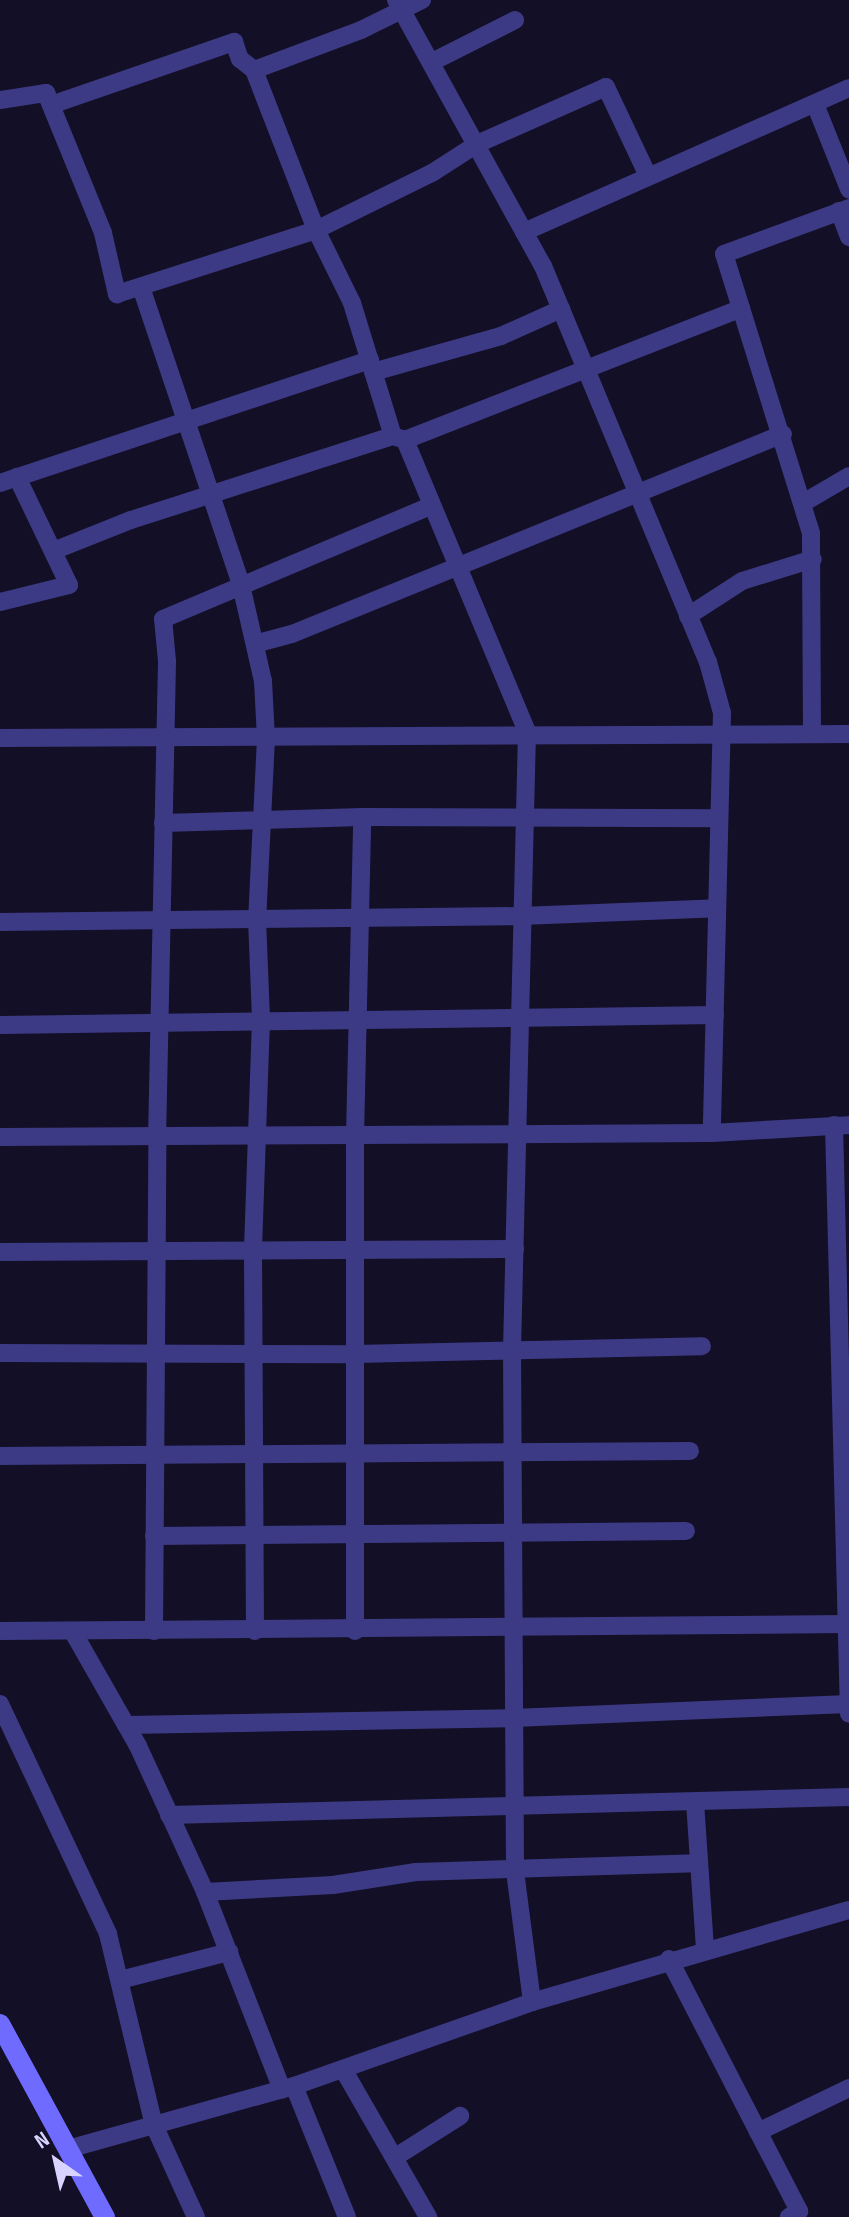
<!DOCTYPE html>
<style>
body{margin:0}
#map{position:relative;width:849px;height:2217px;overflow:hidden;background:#130f26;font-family:"Sofia Sans Condensed",sans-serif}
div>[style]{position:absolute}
.street>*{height:18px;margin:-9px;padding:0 9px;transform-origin:9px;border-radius:9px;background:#3d3a85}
.secondary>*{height:20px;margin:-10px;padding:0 10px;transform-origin:10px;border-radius:10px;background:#6f6bff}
span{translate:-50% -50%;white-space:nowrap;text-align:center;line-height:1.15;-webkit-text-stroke:8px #130f26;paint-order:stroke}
.north{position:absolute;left:16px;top:2121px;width:80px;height:80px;-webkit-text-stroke:6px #130f26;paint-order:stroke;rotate:326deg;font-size:22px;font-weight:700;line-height:32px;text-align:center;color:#d9d4ff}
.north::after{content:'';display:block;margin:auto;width:28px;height:36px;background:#d9d4ff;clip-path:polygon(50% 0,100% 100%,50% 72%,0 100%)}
</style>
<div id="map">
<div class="street">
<i style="left:396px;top:0;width:304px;rotate:61.1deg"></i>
<i style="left:543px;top:266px;width:429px;rotate:67.4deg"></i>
<i style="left:708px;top:662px;width:53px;rotate:74.6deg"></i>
<i style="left:722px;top:713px;width:420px;rotate:91.4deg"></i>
<i style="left:432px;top:62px;width:93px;rotate:-26.8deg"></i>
<i style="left:254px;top:70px;width:114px;rotate:-20.5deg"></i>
<i style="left:361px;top:30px;width:68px;rotate:-26.2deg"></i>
<i style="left:0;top:100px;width:47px;rotate:-8.7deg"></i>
<i style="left:46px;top:93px;width:151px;rotate:67.8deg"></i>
<i style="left:103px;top:233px;width:63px;rotate:77.1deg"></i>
<i style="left:117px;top:294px;width:209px;rotate:-17.8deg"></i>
<i style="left:316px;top:230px;width:129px;rotate:-26.2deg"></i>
<i style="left:432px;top:173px;width:54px;rotate:-32.8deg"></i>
<i style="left:477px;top:144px;width:141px;rotate:-23.8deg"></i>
<i style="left:606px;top:87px;width:98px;rotate:64.7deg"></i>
<i style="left:815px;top:104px;width:92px;rotate:68.2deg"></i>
<i style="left:51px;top:105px;width:194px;rotate:-19deg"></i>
<i style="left:234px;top:42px;width:18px;rotate:71deg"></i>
<i style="left:240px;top:59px;width:18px;rotate:38deg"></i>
<i style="left:254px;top:70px;width:172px;rotate:68.8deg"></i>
<i style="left:316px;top:230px;width:81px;rotate:63.7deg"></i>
<i style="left:352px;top:303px;width:139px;rotate:72.9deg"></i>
<i style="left:393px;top:436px;width:13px;rotate:18deg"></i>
<i style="left:405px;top:440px;width:361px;rotate:-21.4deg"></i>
<i style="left:839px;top:211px;width:28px;rotate:69deg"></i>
<i style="left:524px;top:232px;width:355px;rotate:-23.9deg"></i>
<i style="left:142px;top:290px;width:311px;rotate:71.4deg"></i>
<i style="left:241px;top:585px;width:98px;rotate:77.1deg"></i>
<i style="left:263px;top:681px;width:57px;rotate:87deg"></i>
<i style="left:266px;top:738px;width:181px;rotate:92.8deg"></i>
<i style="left:257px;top:919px;width:101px;rotate:87.7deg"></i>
<i style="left:261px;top:1020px;width:232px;rotate:92deg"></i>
<i style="left:253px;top:1252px;width:379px;rotate:89.7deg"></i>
<i style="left:373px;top:372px;width:133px;rotate:-15.7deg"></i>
<i style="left:501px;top:336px;width:66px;rotate:-24.2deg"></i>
<i style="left:405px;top:440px;width:316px;rotate:67.3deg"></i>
<i style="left:527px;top:732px;width:617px;rotate:91.39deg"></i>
<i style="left:512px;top:1349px;width:522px;rotate:89.67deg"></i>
<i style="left:515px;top:1871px;width:132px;rotate:82.6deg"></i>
<i style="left:0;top:483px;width:390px;rotate:-18.4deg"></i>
<i style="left:803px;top:503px;width:53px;rotate:-30.4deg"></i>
<i style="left:53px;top:551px;width:84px;rotate:-21.7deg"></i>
<i style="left:131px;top:520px;width:275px;rotate:-17.8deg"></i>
<i style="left:0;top:602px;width:71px;rotate:-13.8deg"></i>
<i style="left:69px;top:585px;width:120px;rotate:-115.7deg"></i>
<i style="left:688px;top:616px;width:64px;rotate:-32.9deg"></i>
<i style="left:742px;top:581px;width:74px;rotate:-17.2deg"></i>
<i style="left:258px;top:643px;width:35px;rotate:-15deg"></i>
<i style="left:292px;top:634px;width:530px;rotate:-22.16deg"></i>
<i style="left:812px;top:734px;width:201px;rotate:-90.3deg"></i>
<i style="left:811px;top:533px;width:292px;rotate:-107.3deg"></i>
<i style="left:724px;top:254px;width:133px;rotate:-20.2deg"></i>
<i style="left:0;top:738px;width:849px;rotate:-0.27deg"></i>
<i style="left:163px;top:823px;width:199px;rotate:-1.7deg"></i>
<i style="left:362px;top:817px;width:355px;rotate:0.2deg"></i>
<i style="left:0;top:922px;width:521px;rotate:-0.66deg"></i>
<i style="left:521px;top:916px;width:196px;rotate:-2.3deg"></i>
<i style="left:0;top:1025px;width:715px;rotate:-0.8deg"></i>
<i style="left:834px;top:1125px;width:589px;rotate:88.54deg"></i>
<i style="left:0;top:1137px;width:712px;rotate:-0.32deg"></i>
<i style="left:712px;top:1133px;width:137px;rotate:-3.3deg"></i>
<i style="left:0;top:1252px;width:515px;rotate:-0.33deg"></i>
<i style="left:0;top:1353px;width:355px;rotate:0.2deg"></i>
<i style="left:355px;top:1354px;width:347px;rotate:-1.3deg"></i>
<i style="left:0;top:1456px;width:690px;rotate:-0.42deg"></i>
<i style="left:154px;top:1536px;width:532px;rotate:-0.54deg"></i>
<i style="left:0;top:1631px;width:849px;rotate:-0.47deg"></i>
<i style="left:154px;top:1631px;width:491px;rotate:-89.6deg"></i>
<i style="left:157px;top:1140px;width:479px;rotate:-88.8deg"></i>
<i style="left:167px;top:661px;width:42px;rotate:-95.4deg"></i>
<i style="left:163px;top:619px;width:291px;rotate:-22.9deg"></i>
<i style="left:355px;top:1631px;width:494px;rotate:-90deg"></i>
<i style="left:355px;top:1137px;width:320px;rotate:-88.7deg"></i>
<i style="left:73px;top:1632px;width:131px;rotate:60.3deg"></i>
<i style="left:138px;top:1746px;width:161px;rotate:65.3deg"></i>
<i style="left:205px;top:1892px;width:212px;rotate:68.7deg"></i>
<i style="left:0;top:1704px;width:254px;rotate:64.8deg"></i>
<i style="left:108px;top:1934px;width:196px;rotate:76.5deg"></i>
<i style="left:154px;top:2125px;width:101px;rotate:65.5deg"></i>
<i style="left:126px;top:1725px;width:388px;rotate:-1deg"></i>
<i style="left:514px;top:1718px;width:335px;rotate:-2.4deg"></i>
<i style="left:695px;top:1802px;width:146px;rotate:86.1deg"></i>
<i style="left:169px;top:1815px;width:680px;rotate:-1.52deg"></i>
<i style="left:205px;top:1892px;width:128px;rotate:-3.1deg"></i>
<i style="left:333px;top:1885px;width:84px;rotate:-8.9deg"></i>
<i style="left:416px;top:1872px;width:280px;rotate:-1.8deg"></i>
<i style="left:669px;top:1959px;width:284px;rotate:62.7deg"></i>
<i style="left:799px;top:2211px;width:12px;rotate:149deg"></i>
<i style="left:120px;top:1980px;width:113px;rotate:-14.4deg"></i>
<i style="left:343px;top:2069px;width:171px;rotate:60.1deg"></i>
<i style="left:294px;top:2086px;width:141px;rotate:68deg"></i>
<i style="left:758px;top:2132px;width:101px;rotate:-25.8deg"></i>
<i style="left:68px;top:2149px;width:235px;rotate:-15.6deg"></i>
<i style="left:294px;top:2086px;width:252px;rotate:-19.4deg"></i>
<i style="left:532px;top:2002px;width:330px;rotate:-16.2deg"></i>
<i style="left:397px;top:2156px;width:75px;rotate:-32.4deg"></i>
</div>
<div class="secondary">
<i style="left:0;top:2024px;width:220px;rotate:61.5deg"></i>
</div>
<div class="north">N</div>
</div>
